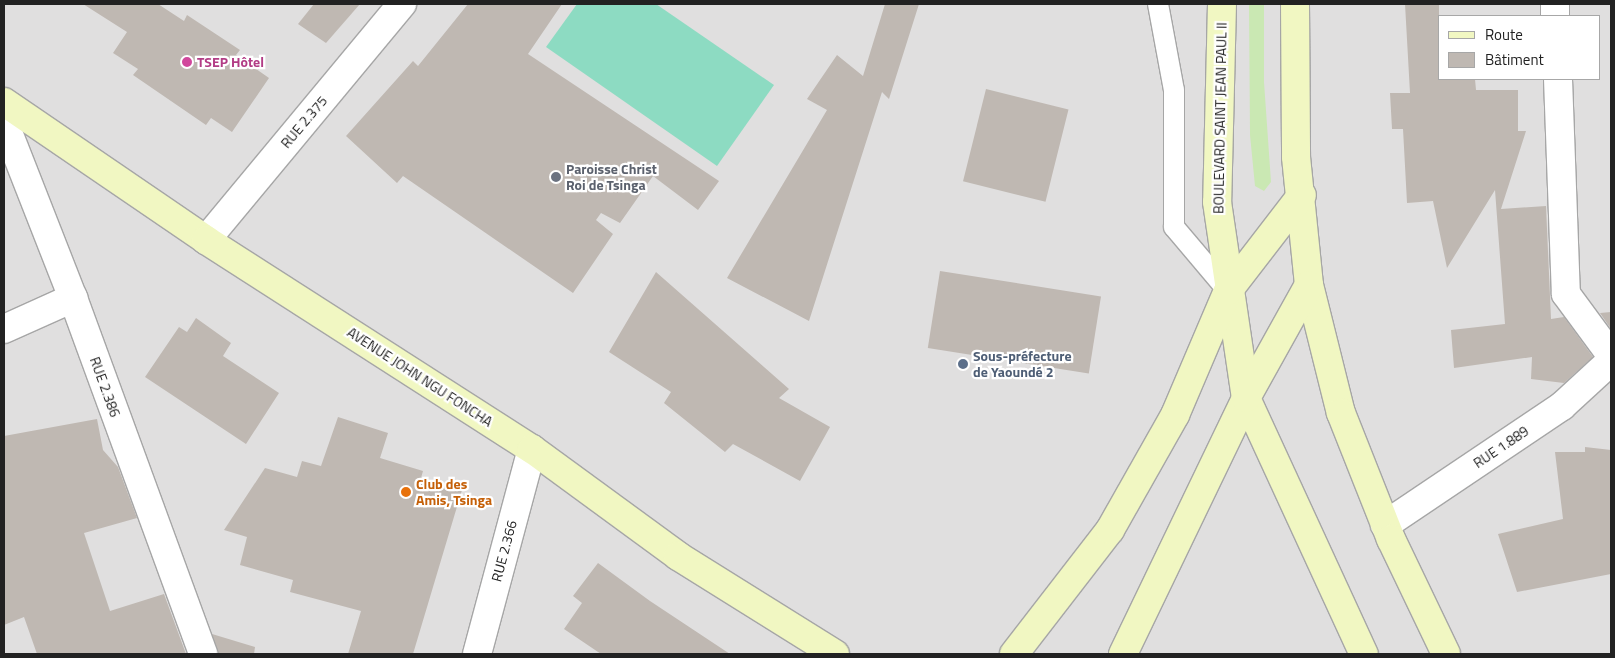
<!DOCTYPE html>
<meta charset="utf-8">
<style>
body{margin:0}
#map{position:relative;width:1615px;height:658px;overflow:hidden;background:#f1efe9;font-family:"Titillium Web",sans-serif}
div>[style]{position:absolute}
.residential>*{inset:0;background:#e0dfdf}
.grass>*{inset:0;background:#cae8b3}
.pitch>*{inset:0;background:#8ddbc2}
.building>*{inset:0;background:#bfb8b2;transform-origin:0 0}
.roads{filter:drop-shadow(1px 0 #a6a6a6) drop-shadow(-1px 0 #a6a6a6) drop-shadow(0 1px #a6a6a6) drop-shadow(0 -1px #a6a6a6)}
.lane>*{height:20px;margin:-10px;padding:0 10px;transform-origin:10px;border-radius:10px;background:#fff}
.street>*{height:28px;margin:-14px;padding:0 14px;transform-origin:14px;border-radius:14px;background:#fff}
.secondary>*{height:28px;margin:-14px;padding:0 14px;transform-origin:14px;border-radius:14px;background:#f1f7c2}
.dots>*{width:14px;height:14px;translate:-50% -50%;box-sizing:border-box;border:2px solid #fff;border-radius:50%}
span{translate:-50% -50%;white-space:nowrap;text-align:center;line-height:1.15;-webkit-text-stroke:4.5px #fff;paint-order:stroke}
.hotel-label{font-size:14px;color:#b23c85;font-weight:700}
.left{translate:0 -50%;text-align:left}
.street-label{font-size:14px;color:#222}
.worship-label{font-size:14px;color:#5b616d;font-weight:700}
.service-label{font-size:14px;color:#4e5e75;font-weight:700}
.food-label{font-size:14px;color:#c56008;font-weight:700}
.frame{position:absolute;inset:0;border:5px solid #222;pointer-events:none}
.legend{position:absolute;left:1438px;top:15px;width:162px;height:65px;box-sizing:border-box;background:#fff;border:1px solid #a7a7a7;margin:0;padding:6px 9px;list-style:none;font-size:15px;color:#222}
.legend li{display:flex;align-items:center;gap:10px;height:25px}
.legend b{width:25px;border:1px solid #a7a7a7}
</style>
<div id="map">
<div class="residential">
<i style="clip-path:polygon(evenodd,4px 4px,1611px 4px,1611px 654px,4px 654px,4px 4px,1439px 16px,1599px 16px,1599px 79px,1439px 79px,1439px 16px)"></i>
</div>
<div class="grass">
<i style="clip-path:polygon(1249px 4px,1264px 4px,1264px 82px,1271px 182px,1264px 191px,1255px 186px,1250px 135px)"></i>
</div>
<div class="pitch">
<i style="clip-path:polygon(577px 4px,656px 4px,774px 85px,717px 166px,546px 47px)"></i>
</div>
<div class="building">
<i style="clip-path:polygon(83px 4px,158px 4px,184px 21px,187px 15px,240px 50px,236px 55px,269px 78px,232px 132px,211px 118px,206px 125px,133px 75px,138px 69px,113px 53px,127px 32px)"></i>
<i style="clip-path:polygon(314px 4px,360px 4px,326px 43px,298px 24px)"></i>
<i style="clip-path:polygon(468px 4px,562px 4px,528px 54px,719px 181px,698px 210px,653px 176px,620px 223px,601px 213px,596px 220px,613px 234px,573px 293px,403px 176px,397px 183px,346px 136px,413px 61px,418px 66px)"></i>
<i style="clip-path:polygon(885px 4px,919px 4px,889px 99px,882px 92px,809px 321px,727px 278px,827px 110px,807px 99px,837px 55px,863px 76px)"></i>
<i style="clip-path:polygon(1405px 4px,1439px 4px,1439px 79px,1475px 79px,1476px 90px,1518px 90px,1518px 131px,1526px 131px,1501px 209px,1546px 206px,1551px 319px,1564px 317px,1593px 357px,1564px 383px,1531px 379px,1532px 357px,1454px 368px,1451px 330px,1505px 324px,1495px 190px,1447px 268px,1433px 201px,1407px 203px,1403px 129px,1392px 129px,1390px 93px,1410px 93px)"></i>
<i style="left:986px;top:89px;width:85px;height:95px;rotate:14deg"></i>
<i style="left:940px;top:271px;width:163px;height:78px;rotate:9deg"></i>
<i style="clip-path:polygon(656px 272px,789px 389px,779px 398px,830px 427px,800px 481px,733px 444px,725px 452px,664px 403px,671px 392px,609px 352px)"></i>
<i style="clip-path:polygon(1611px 312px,1611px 329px,1600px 313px)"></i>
<i style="clip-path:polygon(196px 318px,231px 343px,223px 356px,279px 393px,246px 444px,145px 377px,179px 327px,187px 332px)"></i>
<i style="clip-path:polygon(338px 417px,388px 433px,380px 458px,423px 471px,421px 478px,462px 490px,413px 654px,348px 654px,361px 611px,290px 592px,293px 580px,240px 565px,247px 537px,224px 530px,265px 468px,297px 477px,302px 461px,321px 466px)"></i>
<i style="clip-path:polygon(97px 419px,103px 450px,118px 467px,137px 518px,84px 533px,110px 611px,164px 594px,186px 654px,37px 654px,24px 617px,4px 625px,4px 436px)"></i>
<i style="clip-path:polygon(1585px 447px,1611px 450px,1611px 574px,1517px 592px,1498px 534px,1563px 519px,1555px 452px,1585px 452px)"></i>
<i style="clip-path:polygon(598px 563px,650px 601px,730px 654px,601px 654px,564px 629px,582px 603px,573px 596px)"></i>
<i style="clip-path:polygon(212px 634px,255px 647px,254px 654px,218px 654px)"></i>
</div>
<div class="roads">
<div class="lane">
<i style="left:1158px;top:4px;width:87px;rotate:79.5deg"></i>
<i style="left:1174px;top:90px;width:137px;rotate:90deg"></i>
<i style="left:1174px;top:227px;width:84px;rotate:49.8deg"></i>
</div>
<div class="street">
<i style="left:1555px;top:4px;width:12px;rotate:90deg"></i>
<i style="left:1558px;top:79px;width:215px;rotate:87.9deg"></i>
<i style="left:1566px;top:294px;width:76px;rotate:53.6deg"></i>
<i style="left:4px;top:122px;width:189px;rotate:68.6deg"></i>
<i style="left:73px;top:298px;width:379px;rotate:69.9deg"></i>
<i style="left:206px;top:240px;width:307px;rotate:-50.3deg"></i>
<i style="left:4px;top:329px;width:76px;rotate:-24.2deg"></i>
<i style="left:1385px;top:525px;width:213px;rotate:-33.9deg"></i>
<i style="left:1562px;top:406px;width:67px;rotate:-42.6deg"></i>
<i style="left:477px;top:654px;width:212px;rotate:-75deg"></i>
</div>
<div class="secondary">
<i style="left:1222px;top:4px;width:198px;rotate:91.4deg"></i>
<i style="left:1217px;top:202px;width:198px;rotate:81.6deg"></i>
<i style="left:1246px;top:398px;width:282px;rotate:65.3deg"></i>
<i style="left:1295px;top:4px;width:153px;rotate:89.6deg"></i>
<i style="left:1296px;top:157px;width:129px;rotate:84.2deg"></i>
<i style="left:1309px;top:285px;width:132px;rotate:76deg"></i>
<i style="left:1341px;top:413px;width:136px;rotate:68.4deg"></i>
<i style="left:1391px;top:539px;width:127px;rotate:64.4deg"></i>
<i style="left:4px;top:102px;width:245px;rotate:34.3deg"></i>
<i style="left:206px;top:240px;width:387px;rotate:32.7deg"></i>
<i style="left:532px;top:449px;width:181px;rotate:36.2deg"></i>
<i style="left:678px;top:556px;width:185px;rotate:32deg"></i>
<i style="left:1014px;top:654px;width:157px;rotate:-52.3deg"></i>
<i style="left:1110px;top:530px;width:132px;rotate:-60.5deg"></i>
<i style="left:1175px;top:415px;width:135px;rotate:-66.9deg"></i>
<i style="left:1228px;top:291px;width:121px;rotate:-52.4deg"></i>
<i style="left:1123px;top:654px;width:284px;rotate:-64.3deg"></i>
<i style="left:1246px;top:398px;width:129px;rotate:-60.9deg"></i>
</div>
</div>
<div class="dots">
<i style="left:187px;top:62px;background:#d1479c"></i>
<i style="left:556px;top:177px;background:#6b7280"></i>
<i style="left:963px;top:364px;background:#5c6f8a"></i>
<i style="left:406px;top:492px;background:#e8710a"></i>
</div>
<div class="hotel-label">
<span class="left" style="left:197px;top:62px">TSEP Hôtel</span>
</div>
<div class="street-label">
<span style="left:1220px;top:118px;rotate:-89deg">BOULEVARD SAINT JEAN PAUL II</span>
<span style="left:304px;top:122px;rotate:-50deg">RUE 2.375</span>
<span style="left:420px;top:377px;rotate:33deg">AVENUE JOHN NGU FONCHA</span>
<span style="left:105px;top:387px;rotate:70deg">RUE 2.386</span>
<span style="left:1501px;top:447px;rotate:-34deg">RUE 1.889</span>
<span style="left:504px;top:551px;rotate:-75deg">RUE 2.366</span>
</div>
<div class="worship-label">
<span class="left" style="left:566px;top:177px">Paroisse Christ<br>Roi de Tsinga</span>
</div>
<div class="service-label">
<span class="left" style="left:973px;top:364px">Sous-préfecture<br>de Yaoundé 2</span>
</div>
<div class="food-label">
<span class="left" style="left:416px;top:492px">Club des<br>Amis, Tsinga</span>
</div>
<div class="frame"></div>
<ul class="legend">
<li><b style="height:6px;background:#f1f7c2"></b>Route</li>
<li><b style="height:14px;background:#bfb8b2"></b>Bâtiment</li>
</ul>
</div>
